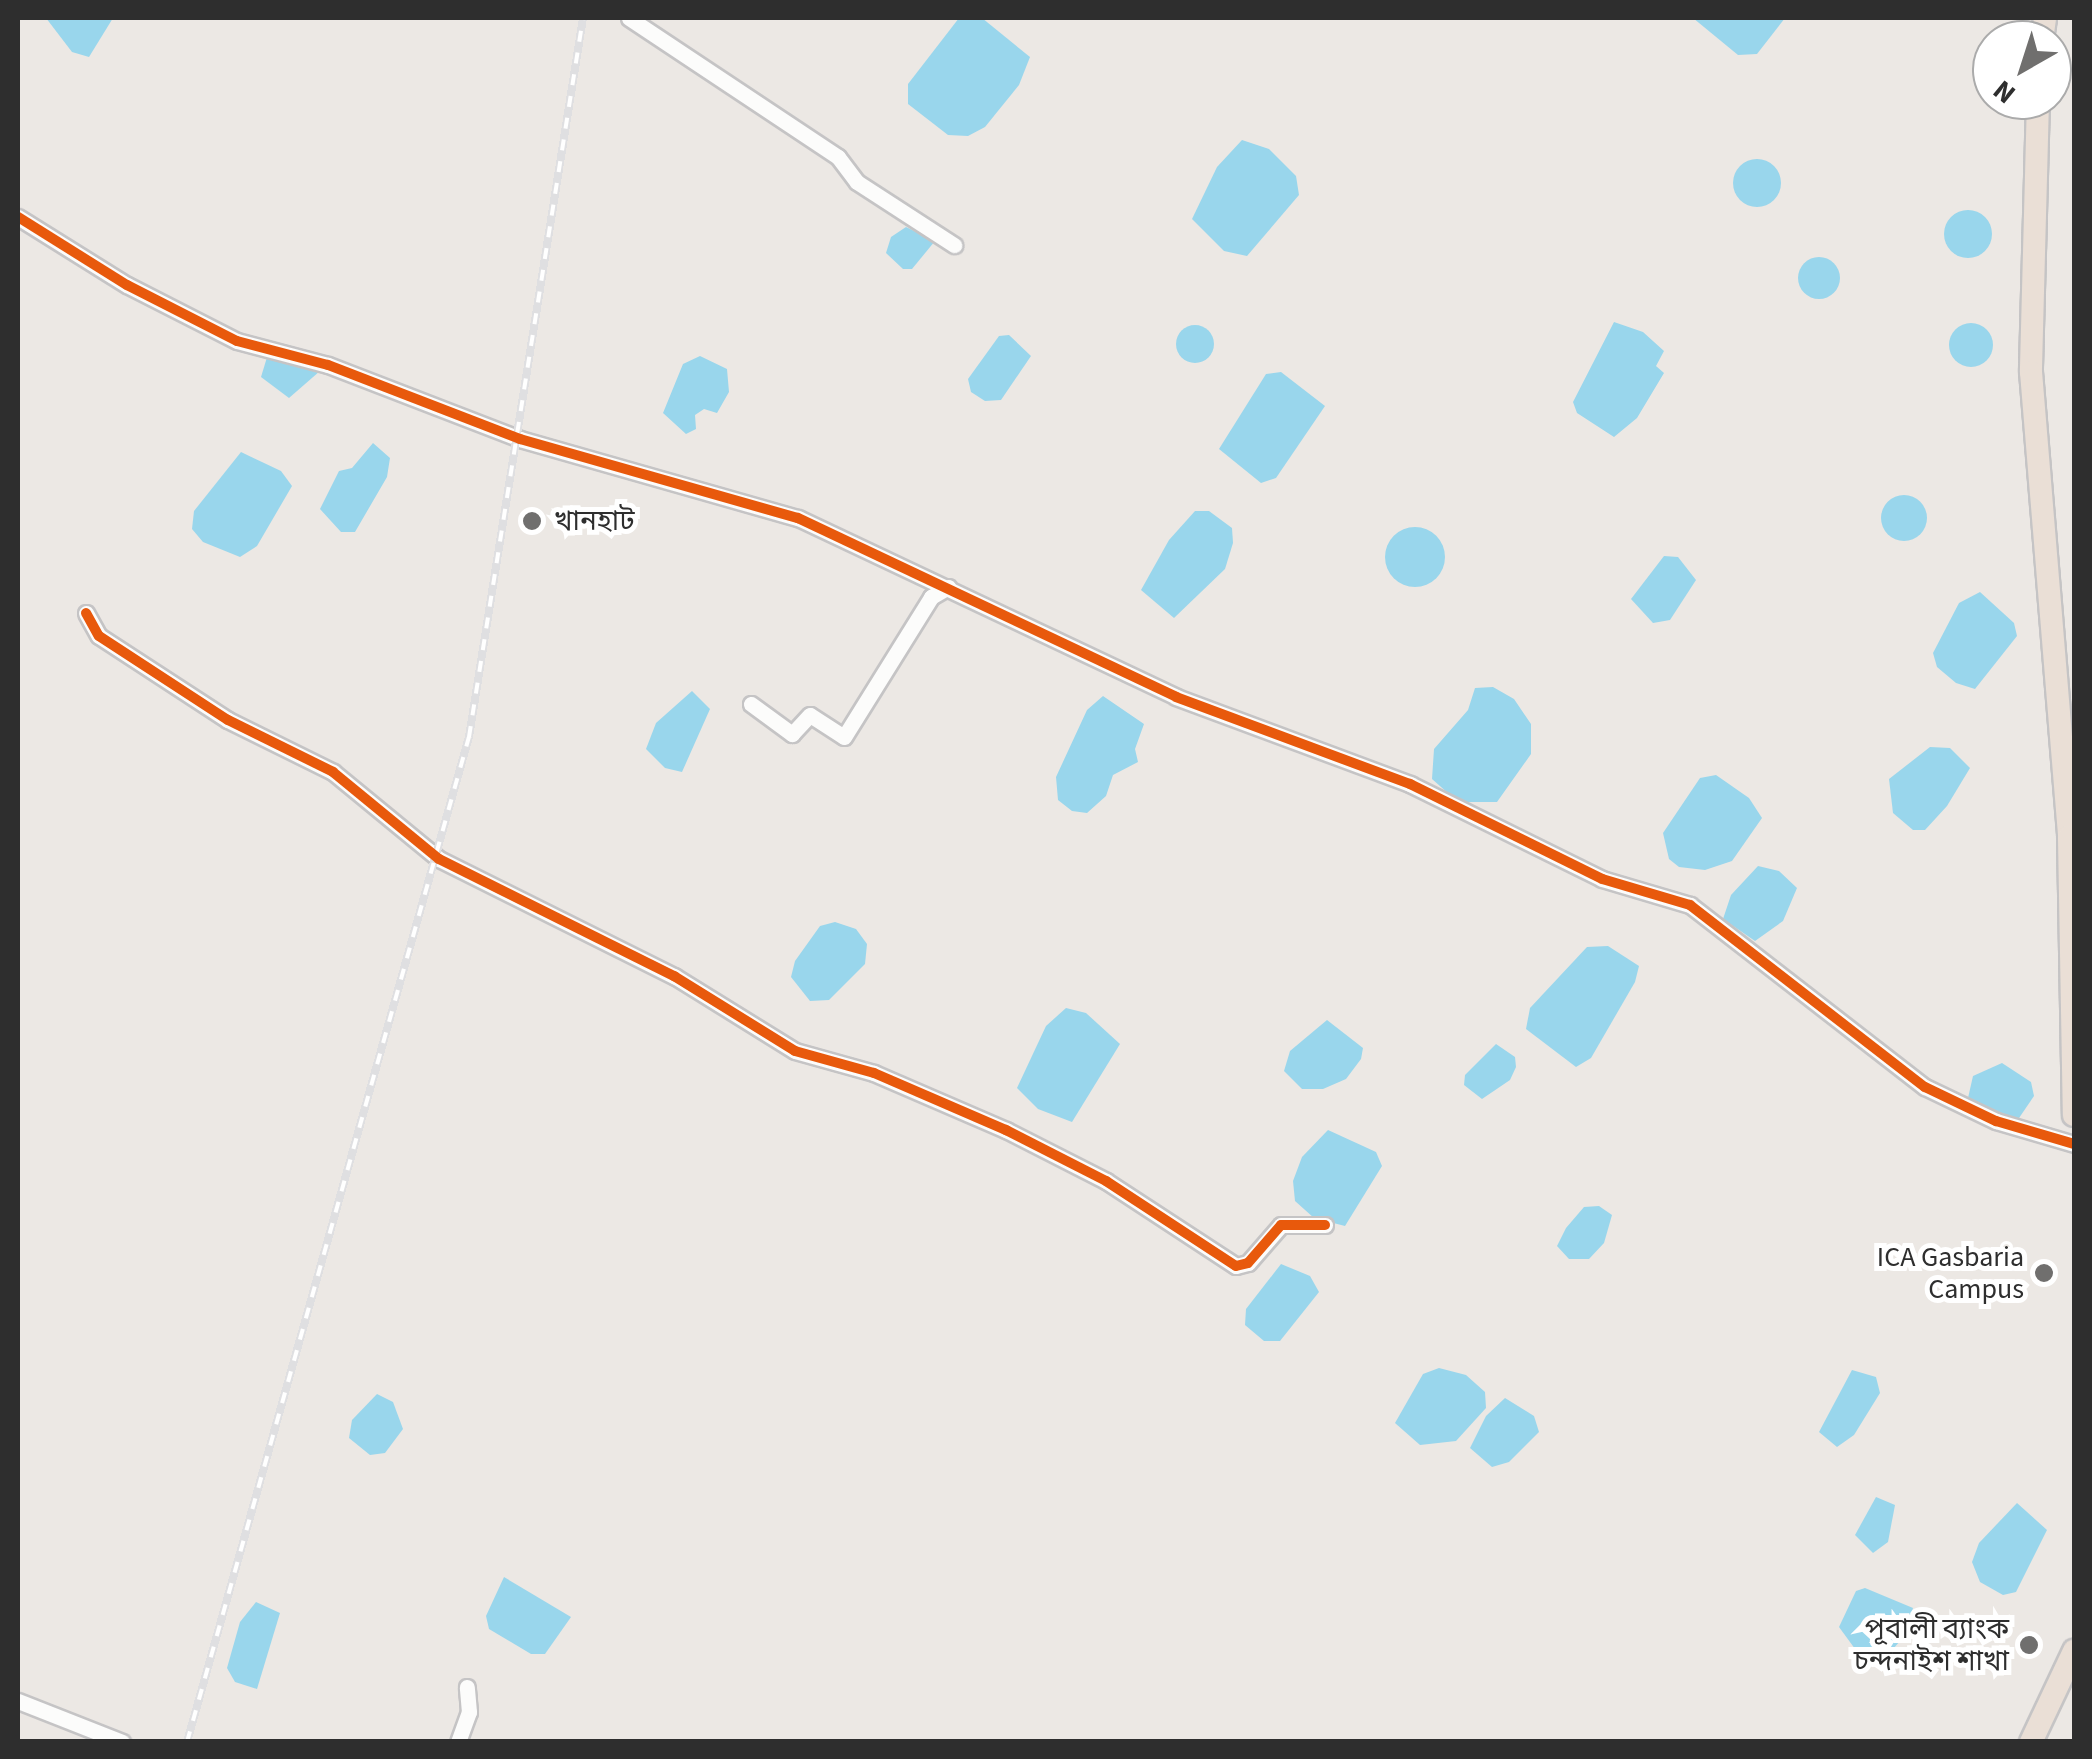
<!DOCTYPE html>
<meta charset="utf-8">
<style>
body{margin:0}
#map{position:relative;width:2092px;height:1759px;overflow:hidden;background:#ece8e4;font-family:"Source Sans 3","Noto Sans Bengali",sans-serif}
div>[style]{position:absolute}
.water>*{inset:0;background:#99d6ec}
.round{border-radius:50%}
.roads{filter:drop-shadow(2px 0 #c5c4c5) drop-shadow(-2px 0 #c5c4c5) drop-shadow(0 2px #c5c4c5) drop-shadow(0 -2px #c5c4c5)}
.minor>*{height:15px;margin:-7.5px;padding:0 7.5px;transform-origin:7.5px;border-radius:7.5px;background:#fcfcfb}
.highway>*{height:22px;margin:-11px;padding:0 11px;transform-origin:11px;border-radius:11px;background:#eadfd6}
.rail>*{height:8px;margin-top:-4px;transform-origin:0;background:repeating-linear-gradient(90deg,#fff 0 11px,#dfdfe1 0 22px);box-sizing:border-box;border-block:2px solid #dfdfe1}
.cycleway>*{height:10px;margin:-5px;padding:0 5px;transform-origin:5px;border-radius:5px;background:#e8590c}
.dots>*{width:28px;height:28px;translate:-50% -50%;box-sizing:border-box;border:5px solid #fff;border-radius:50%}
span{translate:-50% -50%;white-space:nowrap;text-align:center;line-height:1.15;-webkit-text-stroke:10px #fff;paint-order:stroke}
.poi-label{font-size:28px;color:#2e2e2e}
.left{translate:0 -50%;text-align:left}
.right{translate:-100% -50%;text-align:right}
.frame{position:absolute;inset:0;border:20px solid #2e2e2e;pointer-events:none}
.north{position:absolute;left:1972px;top:20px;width:100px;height:100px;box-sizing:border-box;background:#fff;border:2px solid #ababab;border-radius:50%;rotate:219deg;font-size:28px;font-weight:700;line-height:40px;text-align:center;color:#2e2e2e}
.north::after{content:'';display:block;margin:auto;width:35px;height:45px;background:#706f6e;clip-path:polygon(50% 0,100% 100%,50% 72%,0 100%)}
</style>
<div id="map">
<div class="water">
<i style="clip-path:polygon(46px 18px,113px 18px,89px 57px,72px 52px)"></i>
<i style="clip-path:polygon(959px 18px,982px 18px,1030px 57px,1019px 85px,985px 127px,968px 136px,948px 135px,908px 104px,908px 84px)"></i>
<i style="clip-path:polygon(1693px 18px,1785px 18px,1757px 54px,1738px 55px)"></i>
<i style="clip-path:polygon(1242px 140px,1269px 149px,1296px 176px,1299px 195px,1247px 256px,1224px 251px,1192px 219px,1217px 167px)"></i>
<i class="round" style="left:1733px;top:159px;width:48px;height:48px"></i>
<i class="round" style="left:1944px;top:210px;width:48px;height:48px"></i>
<i style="clip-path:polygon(906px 227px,935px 241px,912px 269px,903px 269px,886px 253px,891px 237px)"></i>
<i class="round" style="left:1798px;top:257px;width:42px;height:42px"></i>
<i style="clip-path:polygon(1614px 322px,1643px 332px,1664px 351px,1656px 366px,1664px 373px,1637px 418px,1614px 437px,1577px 413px,1573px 402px)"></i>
<i class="round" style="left:1949px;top:323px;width:44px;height:44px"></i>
<i class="round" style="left:1176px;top:325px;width:38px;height:38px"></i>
<i style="clip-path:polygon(1009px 335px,1031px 356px,1001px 400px,985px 401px,971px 392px,968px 379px,999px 336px)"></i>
<i style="clip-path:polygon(268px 354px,316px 363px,320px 371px,289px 398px,261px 377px)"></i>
<i style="clip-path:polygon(700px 356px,727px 369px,729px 392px,717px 413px,704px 409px,695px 415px,696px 429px,686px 434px,663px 413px,683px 364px)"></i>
<i style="clip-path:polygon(1281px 372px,1325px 406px,1276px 478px,1261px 483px,1219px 449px,1266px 374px)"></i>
<i style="clip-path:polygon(373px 443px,390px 458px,387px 477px,355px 532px,341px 532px,320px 509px,339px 471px,352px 468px)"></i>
<i style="clip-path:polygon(241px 452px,281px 471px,292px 486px,257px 546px,240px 557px,203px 542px,192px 529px,194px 511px)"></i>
<i class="round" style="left:1881px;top:495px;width:46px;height:46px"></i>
<i style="clip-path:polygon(1195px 511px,1209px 511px,1232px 528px,1233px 543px,1225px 569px,1174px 618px,1141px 590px,1169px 540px)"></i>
<i class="round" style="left:1385px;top:527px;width:60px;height:60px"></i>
<i style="clip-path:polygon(1664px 556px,1678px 557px,1696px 580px,1670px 620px,1653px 623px,1631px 599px)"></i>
<i style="clip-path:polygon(1980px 592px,2014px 623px,2017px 636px,1975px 689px,1956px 683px,1937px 667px,1933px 653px,1959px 603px)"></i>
<i style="clip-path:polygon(1493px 687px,1514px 699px,1531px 724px,1531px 754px,1497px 802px,1458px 802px,1432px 779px,1434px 749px,1468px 710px,1475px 688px)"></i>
<i style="clip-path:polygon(692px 691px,710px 709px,682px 772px,665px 768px,646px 749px,656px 723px)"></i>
<i style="clip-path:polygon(1103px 696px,1144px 724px,1135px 749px,1138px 762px,1113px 775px,1106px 796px,1087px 813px,1072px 811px,1058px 800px,1056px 777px,1087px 710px)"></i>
<i style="clip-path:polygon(1930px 747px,1950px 748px,1970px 768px,1947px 806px,1925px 830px,1913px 830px,1893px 813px,1889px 779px)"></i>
<i style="clip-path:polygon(1716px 775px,1749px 798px,1762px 818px,1732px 861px,1705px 870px,1679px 867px,1669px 859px,1663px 833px,1700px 778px)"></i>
<i style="clip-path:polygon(1758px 866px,1779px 871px,1797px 888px,1783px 921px,1755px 941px,1723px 919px,1731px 895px)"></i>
<i style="clip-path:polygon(835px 922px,856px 929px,867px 944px,865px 964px,829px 1000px,810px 1001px,791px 977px,795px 961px,820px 926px)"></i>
<i style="clip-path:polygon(1608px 946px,1639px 966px,1635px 982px,1591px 1058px,1576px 1067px,1526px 1029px,1530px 1008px,1587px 947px)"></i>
<i style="clip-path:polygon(1066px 1008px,1086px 1013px,1120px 1044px,1072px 1122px,1038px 1109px,1017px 1088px,1046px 1026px)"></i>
<i style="clip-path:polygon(1327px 1020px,1363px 1048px,1361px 1059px,1346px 1079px,1323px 1089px,1302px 1089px,1284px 1071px,1290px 1051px)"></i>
<i style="clip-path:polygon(1496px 1044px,1515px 1057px,1516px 1067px,1510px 1080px,1482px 1099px,1464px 1085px,1465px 1075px)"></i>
<i style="clip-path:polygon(2002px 1063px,2031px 1082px,2034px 1096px,2017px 1121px,1968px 1098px,1973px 1076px)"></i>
<i style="clip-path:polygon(1328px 1130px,1376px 1152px,1382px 1166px,1345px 1226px,1314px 1218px,1295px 1201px,1293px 1181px,1302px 1157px)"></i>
<i style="clip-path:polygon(1599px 1206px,1612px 1215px,1604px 1243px,1589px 1259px,1569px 1259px,1557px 1246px,1566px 1228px,1584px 1207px)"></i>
<i style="clip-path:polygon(1281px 1264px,1310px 1276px,1319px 1292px,1280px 1341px,1264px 1341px,1245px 1325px,1246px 1309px)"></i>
<i style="clip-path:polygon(1439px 1368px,1466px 1375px,1485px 1392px,1486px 1408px,1456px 1441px,1420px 1445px,1395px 1423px,1423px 1374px)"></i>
<i style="clip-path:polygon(1852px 1370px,1876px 1377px,1880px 1393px,1854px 1435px,1837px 1447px,1819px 1432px)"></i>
<i style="clip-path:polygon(377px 1394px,393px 1402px,403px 1429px,385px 1453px,370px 1455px,349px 1438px,352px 1420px)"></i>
<i style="clip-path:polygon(1505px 1398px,1534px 1416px,1539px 1432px,1509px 1462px,1492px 1467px,1470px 1448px,1486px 1416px)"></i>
<i style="clip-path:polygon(1876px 1497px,1895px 1505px,1888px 1542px,1873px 1553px,1855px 1535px)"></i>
<i style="clip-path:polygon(2017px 1503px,2047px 1530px,2016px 1592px,2003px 1595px,1980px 1582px,1972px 1562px,1979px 1543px)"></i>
<i style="clip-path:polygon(504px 1577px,571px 1617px,545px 1654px,531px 1654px,489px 1629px,486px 1616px)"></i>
<i style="clip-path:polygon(1865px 1588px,1913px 1608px,1907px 1633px,1880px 1664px,1858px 1653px,1839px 1627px,1856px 1591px)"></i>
<i style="clip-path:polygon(256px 1602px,280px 1613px,257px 1689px,235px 1682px,227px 1668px,240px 1622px)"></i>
</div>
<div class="roads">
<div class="minor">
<i style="left:629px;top:18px;width:251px;rotate:33.6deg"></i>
<i style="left:838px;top:157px;width:31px;rotate:53deg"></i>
<i style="left:857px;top:182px;width:116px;rotate:33deg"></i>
<i style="left:18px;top:217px;width:128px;rotate:32deg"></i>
<i style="left:127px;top:285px;width:123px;rotate:27deg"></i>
<i style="left:237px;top:341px;width:94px;rotate:14.8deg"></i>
<i style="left:328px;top:365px;width:206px;rotate:21.1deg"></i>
<i style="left:520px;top:439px;width:289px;rotate:15.9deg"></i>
<i style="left:798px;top:518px;width:418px;rotate:25.3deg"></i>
<i style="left:1176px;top:697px;width:250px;rotate:20.4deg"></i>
<i style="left:1410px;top:784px;width:214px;rotate:26.3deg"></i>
<i style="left:1602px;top:879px;width:92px;rotate:16.5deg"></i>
<i style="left:1690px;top:905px;width:297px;rotate:37.8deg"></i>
<i style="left:1925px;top:1087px;width:79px;rotate:25.6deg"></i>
<i style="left:1996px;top:1121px;width:81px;rotate:16.4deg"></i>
<i style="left:86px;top:613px;width:26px;rotate:61deg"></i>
<i style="left:99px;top:636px;width:154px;rotate:33.1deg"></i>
<i style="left:228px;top:720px;width:117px;rotate:26.3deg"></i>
<i style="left:333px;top:772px;width:137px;rotate:39.4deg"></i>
<i style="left:439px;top:859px;width:263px;rotate:26.5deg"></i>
<i style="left:674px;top:976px;width:142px;rotate:31.8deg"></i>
<i style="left:795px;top:1051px;width:82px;rotate:15.6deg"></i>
<i style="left:874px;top:1073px;width:144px;rotate:23.4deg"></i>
<i style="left:1006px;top:1130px;width:112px;rotate:27deg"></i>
<i style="left:1106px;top:1181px;width:155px;rotate:33.2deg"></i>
<i style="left:1236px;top:1266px;width:12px;rotate:-14deg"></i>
<i style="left:1248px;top:1263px;width:50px;rotate:-49deg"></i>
<i style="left:1281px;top:1225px;width:44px"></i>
<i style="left:751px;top:704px;width:51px;rotate:36.2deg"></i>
<i style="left:792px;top:734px;width:26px;rotate:-47deg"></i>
<i style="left:810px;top:715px;width:40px;rotate:32.9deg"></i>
<i style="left:844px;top:737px;width:165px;rotate:-58.1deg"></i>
<i style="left:931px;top:597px;width:20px;rotate:-30deg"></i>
<i style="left:18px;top:1701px;width:112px;rotate:21.5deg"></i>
<i style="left:458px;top:1742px;width:32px;rotate:-70deg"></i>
<i style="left:469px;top:1712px;width:25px;rotate:-95deg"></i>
</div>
<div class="highway">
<i style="left:2042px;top:40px;width:22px;rotate:-82deg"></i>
<i style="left:2038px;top:100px;width:272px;rotate:91.5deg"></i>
<i style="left:2031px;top:372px;width:467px;rotate:85.3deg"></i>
<i style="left:2069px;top:837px;width:278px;rotate:89deg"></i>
<i style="left:2031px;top:1742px;width:101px;rotate:-64.7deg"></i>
</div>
</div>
<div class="rail">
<i style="left:187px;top:1742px;width:1044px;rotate:-74.33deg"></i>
<i style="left:469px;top:737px;width:728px;rotate:-80.99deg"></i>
</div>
<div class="cycleway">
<i style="left:18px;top:217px;width:128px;rotate:32deg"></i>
<i style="left:127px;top:285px;width:123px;rotate:27deg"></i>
<i style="left:237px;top:341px;width:94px;rotate:14.8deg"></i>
<i style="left:328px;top:365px;width:206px;rotate:21.1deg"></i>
<i style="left:520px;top:439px;width:289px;rotate:15.9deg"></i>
<i style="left:798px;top:518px;width:418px;rotate:25.3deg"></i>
<i style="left:1176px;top:697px;width:250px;rotate:20.4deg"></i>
<i style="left:1410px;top:784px;width:214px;rotate:26.3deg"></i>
<i style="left:1602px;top:879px;width:92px;rotate:16.5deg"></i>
<i style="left:1690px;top:905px;width:297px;rotate:37.8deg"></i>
<i style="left:1925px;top:1087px;width:79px;rotate:25.6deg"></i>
<i style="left:1996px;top:1121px;width:81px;rotate:16.4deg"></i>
<i style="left:86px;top:613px;width:26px;rotate:61deg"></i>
<i style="left:99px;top:636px;width:154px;rotate:33.1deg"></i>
<i style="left:228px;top:720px;width:117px;rotate:26.3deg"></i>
<i style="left:333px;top:772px;width:137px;rotate:39.4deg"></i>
<i style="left:439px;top:859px;width:263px;rotate:26.5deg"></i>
<i style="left:674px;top:976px;width:142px;rotate:31.8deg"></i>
<i style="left:795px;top:1051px;width:82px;rotate:15.6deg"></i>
<i style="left:874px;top:1073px;width:144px;rotate:23.4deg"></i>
<i style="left:1006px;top:1130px;width:112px;rotate:27deg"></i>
<i style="left:1106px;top:1181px;width:155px;rotate:33.2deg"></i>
<i style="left:1236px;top:1266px;width:12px;rotate:-14deg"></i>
<i style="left:1248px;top:1263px;width:50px;rotate:-49deg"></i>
<i style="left:1281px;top:1225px;width:44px"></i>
</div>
<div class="dots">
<i style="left:532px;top:521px;background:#706f6e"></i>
<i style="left:2044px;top:1273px;background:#706f6e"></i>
<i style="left:2029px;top:1645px;background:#706f6e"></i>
</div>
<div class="poi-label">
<span class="left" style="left:554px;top:521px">খানহাট</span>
<span class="right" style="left:2024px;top:1273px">ICA Gasbaria<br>Campus</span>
<span class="right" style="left:2009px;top:1645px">পূবালী ব্যাংক<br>চন্দনাইশ শাখা</span>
</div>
<div class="frame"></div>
<div class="north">N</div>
</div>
